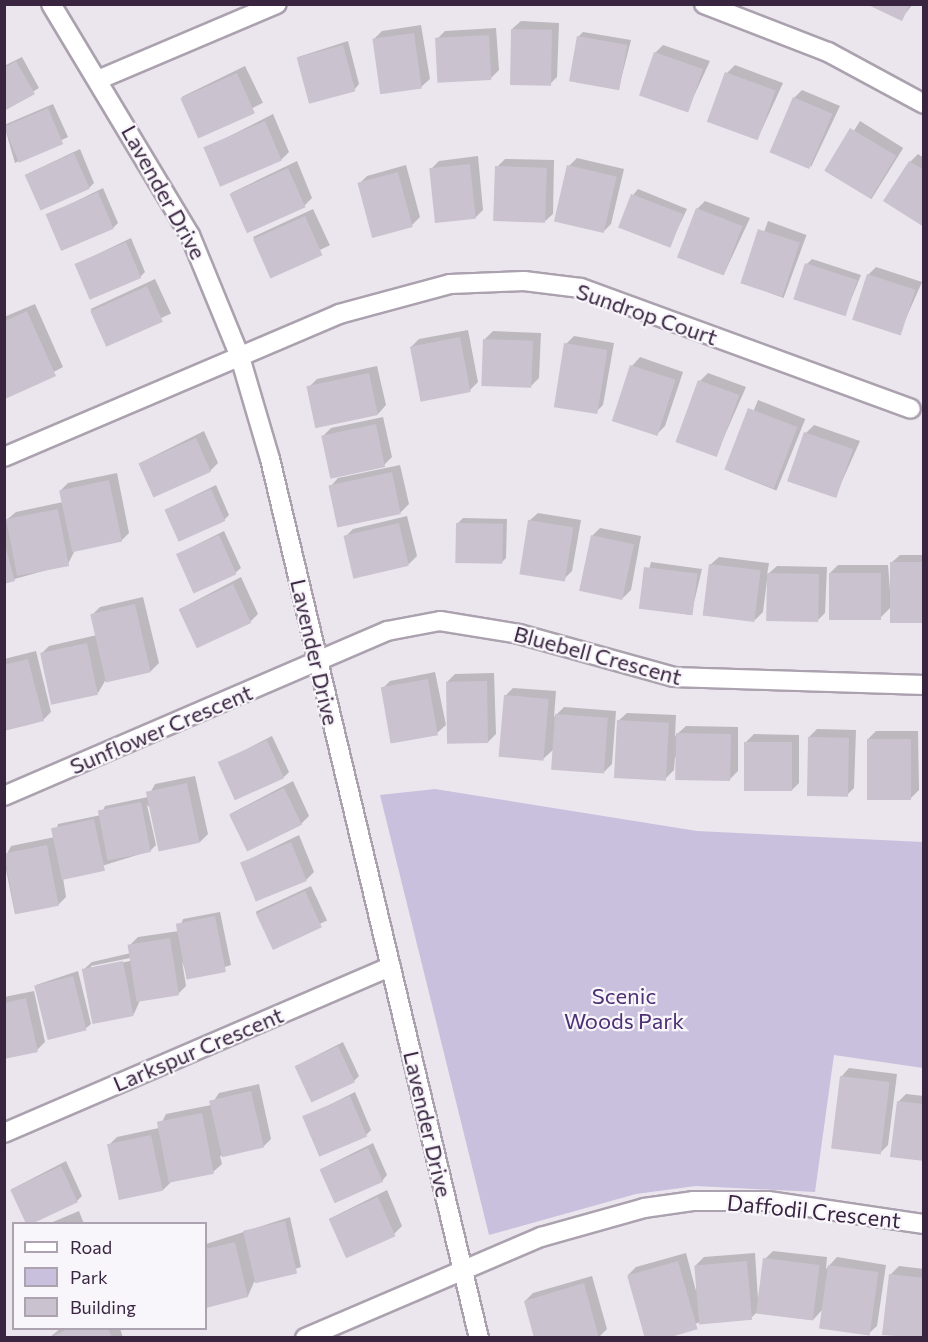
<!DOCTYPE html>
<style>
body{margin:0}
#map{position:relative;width:928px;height:1342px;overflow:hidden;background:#ebe6ee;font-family:Commissioner,sans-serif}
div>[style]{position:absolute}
.green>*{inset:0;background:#c9c0de}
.shadow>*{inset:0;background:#0003;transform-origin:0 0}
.building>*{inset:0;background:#cac2cf;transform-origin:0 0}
.roads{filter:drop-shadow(2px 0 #aba1af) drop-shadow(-2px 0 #aba1af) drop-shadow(0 2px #aba1af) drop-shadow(0 -2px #aba1af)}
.minor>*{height:18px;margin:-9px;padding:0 9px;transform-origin:9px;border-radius:9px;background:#fff}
span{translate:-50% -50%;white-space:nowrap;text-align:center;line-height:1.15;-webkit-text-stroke:4.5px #f8f6fa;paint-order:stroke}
.street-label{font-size:22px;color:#392540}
.park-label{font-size:22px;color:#4e3075}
.frame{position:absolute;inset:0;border:6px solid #392540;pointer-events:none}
.legend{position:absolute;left:12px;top:1222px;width:195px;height:108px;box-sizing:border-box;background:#f8f6fa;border:2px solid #aca2b0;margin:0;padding:8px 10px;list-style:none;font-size:18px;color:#392540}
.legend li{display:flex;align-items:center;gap:12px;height:30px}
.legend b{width:30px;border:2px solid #aca2b0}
</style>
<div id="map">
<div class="green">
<i style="clip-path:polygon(435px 789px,697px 831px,923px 842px,923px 1068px,834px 1055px,815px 1192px,696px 1186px,636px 1194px,489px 1235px,380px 795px)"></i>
</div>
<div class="shadow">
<i style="clip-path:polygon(870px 4px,913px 4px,901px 19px)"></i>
<i style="clip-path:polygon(521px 21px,559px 23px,557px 77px,549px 85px,512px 29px)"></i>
<i style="clip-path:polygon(421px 25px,430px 79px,421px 87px,374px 39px,382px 31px)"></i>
<i style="clip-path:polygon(496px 28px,499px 70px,491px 78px,437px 39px,445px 31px)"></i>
<i style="clip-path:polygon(583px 32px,631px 40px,619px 87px,578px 37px)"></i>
<i style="clip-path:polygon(348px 41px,359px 84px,354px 90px,298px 57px)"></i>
<i style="clip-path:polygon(663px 45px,710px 61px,687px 111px,655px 53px)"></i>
<i style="clip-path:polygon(22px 57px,39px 88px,4px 109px,4px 66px)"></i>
<i style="clip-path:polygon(735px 65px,783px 83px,757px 140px,727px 73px)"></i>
<i style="left:245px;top:66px;width:41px;height:70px;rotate:64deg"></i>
<i style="clip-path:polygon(802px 90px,840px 106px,811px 167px,794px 98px)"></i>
<i style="clip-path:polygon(53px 104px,68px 137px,15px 163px,4px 125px)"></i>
<i style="clip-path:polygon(273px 114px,289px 152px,281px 160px,206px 148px)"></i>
<i style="left:860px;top:121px;width:51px;height:60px;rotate:32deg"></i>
<i style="clip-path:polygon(80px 149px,94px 183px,89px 188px,25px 175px)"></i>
<i style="clip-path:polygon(918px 154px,924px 158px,924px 225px,910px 162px)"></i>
<i style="clip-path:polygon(478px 156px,483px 210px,475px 218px,431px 169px,439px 161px)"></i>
<i style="clip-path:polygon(577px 158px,624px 169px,611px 224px,603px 232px,569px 166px)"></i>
<i style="clip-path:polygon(505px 159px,554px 160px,553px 214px,544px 222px,497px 167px)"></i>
<i style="clip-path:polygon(297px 161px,312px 198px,304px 206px,231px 193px)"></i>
<i style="clip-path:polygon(406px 165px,420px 217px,412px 225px,359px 184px,367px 176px)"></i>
<i style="clip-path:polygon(103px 188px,118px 223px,113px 228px,48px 215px)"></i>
<i style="clip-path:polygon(638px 189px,687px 209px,669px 247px,633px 195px)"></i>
<i style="clip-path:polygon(705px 201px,750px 218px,724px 274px,697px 209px)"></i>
<i style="left:313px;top:209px;width:40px;height:66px;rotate:65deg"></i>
<i style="left:768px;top:221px;width:41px;height:67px;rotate:20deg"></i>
<i style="clip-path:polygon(131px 238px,145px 272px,140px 277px,77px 264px)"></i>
<i style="clip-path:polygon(812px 259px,861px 275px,845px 314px,807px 264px)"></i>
<i style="clip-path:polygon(876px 267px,922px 282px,899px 334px,868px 275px)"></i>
<i style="left:155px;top:279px;width:38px;height:71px;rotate:65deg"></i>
<i style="clip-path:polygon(35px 304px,63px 367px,4px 398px,4px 317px)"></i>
<i style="clip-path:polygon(468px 330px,478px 382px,470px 390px,411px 347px,419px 339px)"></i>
<i style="clip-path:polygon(493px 331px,541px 333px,539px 378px,531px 386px,485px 339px)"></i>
<i style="clip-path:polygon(574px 336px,614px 343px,603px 405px,595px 413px,566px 344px)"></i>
<i style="clip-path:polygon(640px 357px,683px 372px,665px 426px,657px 434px,632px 366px)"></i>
<i style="clip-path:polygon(377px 366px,386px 405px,378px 414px,309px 387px,317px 379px)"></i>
<i style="clip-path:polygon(708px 373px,746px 387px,716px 455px,700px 381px)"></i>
<i style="left:758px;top:400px;width:51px;height:77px;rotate:22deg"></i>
<i style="clip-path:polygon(383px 417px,392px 457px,384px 465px,322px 437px,331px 428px)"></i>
<i style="clip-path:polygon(814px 425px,860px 441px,835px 497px,806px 433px)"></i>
<i style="clip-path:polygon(204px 431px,218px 463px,210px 471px,140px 463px)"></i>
<i style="clip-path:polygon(400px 465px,409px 504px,401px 512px,339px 526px,330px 487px,338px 478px)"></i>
<i style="clip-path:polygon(117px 473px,129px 533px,121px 541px,75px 550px,68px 564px,4px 582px,4px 522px,16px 512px,63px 502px,60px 491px,68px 483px)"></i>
<i style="clip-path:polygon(216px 485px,229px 515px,224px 520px,165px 510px)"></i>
<i style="clip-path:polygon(538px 513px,581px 520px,572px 571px,564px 579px,529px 521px)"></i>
<i style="clip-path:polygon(407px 516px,417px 556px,409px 564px,345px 537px,353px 529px)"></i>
<i style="clip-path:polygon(463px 518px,507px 519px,506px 558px,501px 563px,458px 523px)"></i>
<i style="clip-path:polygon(600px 528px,641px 536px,631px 590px,623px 598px,592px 536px)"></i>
<i style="clip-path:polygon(224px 531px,241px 568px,235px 573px,178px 554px)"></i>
<i style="clip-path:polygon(900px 555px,924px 555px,924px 622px,891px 607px,880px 618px,830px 573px,838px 565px,888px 565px,891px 603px,891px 563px)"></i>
<i style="clip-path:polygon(719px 557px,769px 563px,767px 575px,777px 566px,827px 567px,825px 613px,817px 621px,767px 580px,763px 612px,755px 620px,710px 565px)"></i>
<i style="clip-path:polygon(651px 562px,702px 569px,691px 615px,640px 607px)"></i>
<i style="clip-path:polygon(241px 577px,258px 614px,250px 622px,180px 609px)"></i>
<i style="clip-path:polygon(143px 597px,159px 663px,151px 671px,105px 681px,98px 693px,41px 654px,49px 646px,97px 635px,92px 615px,100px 607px)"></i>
<i style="clip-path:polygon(36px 651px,51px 712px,43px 720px,4px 729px,4px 659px)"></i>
<i style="clip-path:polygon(435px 672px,446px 725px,437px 733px,382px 689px,390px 681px)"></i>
<i style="clip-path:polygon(494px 673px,496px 734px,488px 742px,447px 682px,455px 674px)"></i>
<i style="clip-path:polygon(513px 688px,556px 691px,554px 717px,564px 707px,616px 711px,612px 764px,604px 772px,554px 749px,543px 759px,505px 696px)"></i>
<i style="clip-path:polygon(627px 713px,676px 715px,675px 736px,686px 726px,738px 727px,738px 771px,730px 779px,675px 757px,674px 770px,666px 778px,618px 721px)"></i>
<i style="clip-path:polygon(817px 729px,856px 730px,854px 788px,846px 796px,809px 737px)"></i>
<i style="clip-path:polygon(876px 731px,918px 731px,919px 790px,911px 798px,868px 739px)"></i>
<i style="clip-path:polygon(754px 734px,799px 735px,799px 783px,791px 791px,746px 742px)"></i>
<i style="clip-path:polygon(272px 736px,289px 772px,284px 777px,220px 763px)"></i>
<i style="clip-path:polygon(195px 776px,208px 834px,200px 842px,147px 805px,156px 845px,150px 851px,63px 878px,66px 897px,58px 905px,15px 914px,4px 860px,11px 846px,55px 837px,58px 824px,101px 815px,105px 806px,148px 797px,155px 784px)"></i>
<i style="clip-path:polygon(293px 781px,309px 816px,301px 824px,230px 814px)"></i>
<i style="clip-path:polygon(299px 835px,314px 872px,306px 880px,242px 863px)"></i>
<i style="left:311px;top:886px;width:38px;height:61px;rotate:65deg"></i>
<i style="clip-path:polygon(evenodd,220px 912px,231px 965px,188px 978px,182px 961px,186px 986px,178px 994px,140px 1000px,134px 1014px,83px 970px,92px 962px,131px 953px,130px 945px,138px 937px,179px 931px,183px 919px,220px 912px,130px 958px,130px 961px,91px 969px,91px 966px,130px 958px)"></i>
<i style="clip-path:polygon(78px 971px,91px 1024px,85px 1029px,36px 985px)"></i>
<i style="clip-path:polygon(34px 991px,45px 1042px,37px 1050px,4px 1058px,4px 997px)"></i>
<i style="clip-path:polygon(343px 1042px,359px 1076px,354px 1081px,296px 1066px)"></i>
<i style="clip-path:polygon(849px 1068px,897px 1074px,888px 1145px,880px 1153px,841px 1077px)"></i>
<i style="clip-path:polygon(259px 1084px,271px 1139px,263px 1147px,220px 1156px,222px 1164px,213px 1172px,171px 1182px,163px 1190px,109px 1145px,117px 1137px,159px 1128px,166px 1114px,211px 1105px,219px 1093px)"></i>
<i style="clip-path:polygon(355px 1092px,371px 1130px,366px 1135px,304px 1118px)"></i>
<i style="clip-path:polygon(906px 1094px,924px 1096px,924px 1159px,898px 1102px)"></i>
<i style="clip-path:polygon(373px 1143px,387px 1175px,382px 1181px,321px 1169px)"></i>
<i style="clip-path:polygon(66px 1161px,82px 1196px,77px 1201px,12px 1189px)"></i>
<i style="clip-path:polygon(387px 1190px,402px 1226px,394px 1234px,329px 1219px)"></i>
<i style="clip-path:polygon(79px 1211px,84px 1224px,48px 1224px)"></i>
<i style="clip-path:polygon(290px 1217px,301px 1267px,254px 1282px,248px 1296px,206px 1306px,206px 1244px)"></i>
<i style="clip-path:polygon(773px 1251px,827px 1257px,826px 1269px,837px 1257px,886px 1265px,877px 1326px,868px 1334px,822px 1310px,813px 1320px,756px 1313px,751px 1318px,701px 1322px,645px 1338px,628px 1275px,636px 1267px,686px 1253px,696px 1291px,696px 1265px,704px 1257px,755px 1253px,758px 1299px,765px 1259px)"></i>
<i style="clip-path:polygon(899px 1266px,924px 1269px,924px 1338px,884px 1334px,890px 1275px)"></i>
<i style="clip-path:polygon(592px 1276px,607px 1329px,599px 1337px,525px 1301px,533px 1293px)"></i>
<i style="clip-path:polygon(61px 1328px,120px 1328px,123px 1338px,49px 1338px)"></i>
</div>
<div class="building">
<i style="clip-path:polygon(866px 4px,910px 4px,902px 21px)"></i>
<i style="left:511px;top:29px;width:41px;height:56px;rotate:1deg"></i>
<i style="left:414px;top:33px;width:56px;height:42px;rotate:82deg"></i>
<i style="left:489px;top:35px;width:45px;height:54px;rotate:87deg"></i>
<i style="left:577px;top:36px;width:51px;height:46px;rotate:10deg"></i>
<i style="left:343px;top:45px;width:48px;height:48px;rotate:75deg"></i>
<i style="left:654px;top:52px;width:52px;height:46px;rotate:19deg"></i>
<i style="clip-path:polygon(16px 61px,35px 94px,4px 111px,4px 68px)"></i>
<i style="left:725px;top:72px;width:54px;height:53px;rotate:20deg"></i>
<i style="left:237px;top:73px;width:44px;height:62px;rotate:66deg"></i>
<i style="left:793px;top:97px;width:43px;height:60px;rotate:23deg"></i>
<i style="left:48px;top:108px;width:39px;height:48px;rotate:67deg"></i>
<i style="left:265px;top:121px;width:43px;height:67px;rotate:67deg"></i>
<i style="left:850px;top:128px;width:54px;height:50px;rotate:31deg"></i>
<i style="left:74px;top:153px;width:39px;height:54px;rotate:66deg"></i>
<i style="clip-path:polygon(909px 161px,924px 170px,924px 227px,883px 201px)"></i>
<i style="left:470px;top:164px;width:55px;height:41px;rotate:84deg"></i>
<i style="left:567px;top:165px;width:51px;height:58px;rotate:13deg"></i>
<i style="left:495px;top:166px;width:52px;height:55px;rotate:2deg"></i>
<i style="left:288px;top:168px;width:43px;height:64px;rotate:66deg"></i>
<i style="left:398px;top:172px;width:57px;height:42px;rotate:75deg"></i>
<i style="left:98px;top:192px;width:40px;height:57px;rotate:67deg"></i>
<i style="left:631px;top:194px;width:56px;height:36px;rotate:21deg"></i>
<i style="left:696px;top:208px;width:50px;height:53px;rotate:21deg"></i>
<i style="left:305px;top:216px;width:43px;height:57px;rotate:66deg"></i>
<i style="left:758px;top:229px;width:44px;height:57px;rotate:18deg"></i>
<i style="left:126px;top:242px;width:39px;height:56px;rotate:67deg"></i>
<i style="left:805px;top:263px;width:55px;height:38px;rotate:18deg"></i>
<i style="left:867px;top:274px;width:51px;height:48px;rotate:18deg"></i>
<i style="left:147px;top:286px;width:39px;height:62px;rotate:66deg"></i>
<i style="clip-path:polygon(27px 311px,56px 376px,5px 399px,5px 321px)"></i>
<i style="left:460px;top:337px;width:56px;height:51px;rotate:79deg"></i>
<i style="left:483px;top:339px;width:50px;height:47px;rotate:2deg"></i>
<i style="left:564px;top:343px;width:44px;height:65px;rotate:9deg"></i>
<i style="left:630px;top:365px;width:48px;height:59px;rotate:18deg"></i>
<i style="left:369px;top:373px;width:43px;height:64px;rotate:78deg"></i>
<i style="left:698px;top:380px;width:44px;height:66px;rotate:20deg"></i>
<i style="left:748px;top:408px;width:53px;height:66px;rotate:21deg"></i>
<i style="left:376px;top:424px;width:44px;height:56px;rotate:78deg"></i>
<i style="left:804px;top:432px;width:52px;height:52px;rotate:19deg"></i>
<i style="left:196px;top:438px;width:37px;height:63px;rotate:66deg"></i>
<i style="left:392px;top:472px;width:43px;height:65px;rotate:78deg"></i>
<i style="left:109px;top:480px;width:63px;height:51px;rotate:78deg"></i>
<i style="left:211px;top:489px;width:35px;height:51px;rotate:66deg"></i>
<i style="left:58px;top:509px;width:58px;height:53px;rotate:79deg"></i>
<i style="left:528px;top:520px;width:46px;height:55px;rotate:9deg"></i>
<i style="left:399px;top:523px;width:44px;height:57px;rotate:77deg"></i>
<i style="left:456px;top:523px;width:47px;height:40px;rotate:1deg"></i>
<i style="left:219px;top:535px;width:43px;height:47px;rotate:66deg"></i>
<i style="left:591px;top:535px;width:44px;height:57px;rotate:12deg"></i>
<i style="clip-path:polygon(4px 542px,15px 581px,4px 584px)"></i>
<i style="left:890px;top:562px;width:34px;height:61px"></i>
<i style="left:709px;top:564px;width:52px;height:52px;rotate:7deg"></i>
<i style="left:644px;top:567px;width:54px;height:42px;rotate:7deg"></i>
<i style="left:767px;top:573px;width:52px;height:48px;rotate:1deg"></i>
<i style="left:829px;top:573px;width:52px;height:47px"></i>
<i style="left:233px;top:584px;width:43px;height:60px;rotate:65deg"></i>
<i style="left:135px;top:604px;width:70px;height:46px;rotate:77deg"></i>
<i style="left:87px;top:643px;width:53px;height:48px;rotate:78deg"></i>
<i style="clip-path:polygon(28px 659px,44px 721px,4px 731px,4px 665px)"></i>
<i style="left:428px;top:679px;width:57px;height:48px;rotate:80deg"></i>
<i style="left:487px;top:681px;width:62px;height:41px;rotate:89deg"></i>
<i style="left:504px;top:695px;width:45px;height:62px;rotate:5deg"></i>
<i style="left:555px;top:714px;width:53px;height:56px;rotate:4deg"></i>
<i style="left:617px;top:720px;width:52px;height:58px;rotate:3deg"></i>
<i style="left:676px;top:733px;width:55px;height:47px;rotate:1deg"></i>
<i style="left:808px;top:737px;width:41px;height:59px;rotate:1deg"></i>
<i style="left:867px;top:739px;width:44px;height:61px"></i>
<i style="left:267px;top:740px;width:42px;height:54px;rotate:66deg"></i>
<i style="left:744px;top:742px;width:48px;height:49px"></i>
<i style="left:187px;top:783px;width:61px;height:42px;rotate:78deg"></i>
<i style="left:284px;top:788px;width:41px;height:61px;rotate:64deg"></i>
<i style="left:141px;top:802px;width:51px;height:44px;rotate:79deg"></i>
<i style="left:94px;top:819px;width:53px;height:44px;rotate:78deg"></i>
<i style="left:291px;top:842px;width:42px;height:55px;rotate:68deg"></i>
<i style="left:47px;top:845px;width:62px;height:44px;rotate:79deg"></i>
<i style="left:305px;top:891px;width:40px;height:54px;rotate:65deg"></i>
<i style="left:215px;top:916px;width:57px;height:40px;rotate:79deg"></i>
<i style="left:170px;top:938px;width:58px;height:43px;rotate:81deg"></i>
<i style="left:123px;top:961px;width:56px;height:42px;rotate:79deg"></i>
<i style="left:73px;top:976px;width:56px;height:40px;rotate:76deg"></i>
<i style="clip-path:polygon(26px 998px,38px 1052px,4px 1059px,4px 1003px)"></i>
<i style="left:338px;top:1046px;width:40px;height:48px;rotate:65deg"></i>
<i style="left:840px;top:1076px;width:50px;height:73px;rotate:7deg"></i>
<i style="left:251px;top:1091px;width:58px;height:43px;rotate:77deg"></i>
<i style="left:350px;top:1096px;width:44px;height:52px;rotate:67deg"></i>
<i style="clip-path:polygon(897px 1101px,924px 1104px,924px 1161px,890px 1157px)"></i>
<i style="left:202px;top:1113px;width:62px;height:46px;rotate:79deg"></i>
<i style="left:151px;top:1135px;width:57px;height:45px;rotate:78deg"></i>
<i style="left:368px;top:1148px;width:37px;height:53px;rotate:66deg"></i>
<i style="left:61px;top:1166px;width:40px;height:56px;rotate:65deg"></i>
<i style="left:378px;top:1197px;width:43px;height:54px;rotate:66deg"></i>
<i style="left:285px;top:1221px;width:54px;height:43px;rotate:77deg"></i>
<i style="clip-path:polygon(235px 1242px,248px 1297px,206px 1308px,206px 1249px)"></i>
<i style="left:763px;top:1258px;width:57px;height:56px;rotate:7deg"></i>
<i style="left:678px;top:1261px;width:71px;height:53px;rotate:74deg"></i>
<i style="left:747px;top:1261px;width:59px;height:53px;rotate:85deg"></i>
<i style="left:828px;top:1265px;width:51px;height:64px;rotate:8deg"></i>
<i style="clip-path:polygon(889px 1274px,924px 1278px,924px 1338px,882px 1335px)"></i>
<i style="clip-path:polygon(584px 1283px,599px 1338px,534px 1338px,524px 1301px)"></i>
<i style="clip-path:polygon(70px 1328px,108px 1328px,112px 1338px,49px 1338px)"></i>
</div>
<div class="roads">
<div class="minor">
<i style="left:51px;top:4px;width:270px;rotate:59deg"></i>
<i style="left:190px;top:235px;width:132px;rotate:67.7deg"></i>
<i style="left:240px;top:357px;width:106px;rotate:73.6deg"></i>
<i style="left:270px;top:459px;width:904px;rotate:76.63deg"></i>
<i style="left:704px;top:4px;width:133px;rotate:21.2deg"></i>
<i style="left:828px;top:52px;width:109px;rotate:28.4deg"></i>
<i style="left:100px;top:79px;width:192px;rotate:-23deg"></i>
<i style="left:4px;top:457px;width:364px;rotate:-23.1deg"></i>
<i style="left:339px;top:314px;width:115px;rotate:-15.1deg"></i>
<i style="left:450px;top:284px;width:74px;rotate:-2.3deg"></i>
<i style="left:524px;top:281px;width:57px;rotate:7deg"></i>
<i style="left:581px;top:288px;width:351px;rotate:20.1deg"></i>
<i style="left:4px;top:796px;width:417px;rotate:-23.3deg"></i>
<i style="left:387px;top:631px;width:54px;rotate:-10.7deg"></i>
<i style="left:440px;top:621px;width:80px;rotate:9.3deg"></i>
<i style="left:519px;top:634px;width:161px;rotate:15.5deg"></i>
<i style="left:674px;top:677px;width:250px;rotate:1.8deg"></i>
<i style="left:4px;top:1133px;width:421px;rotate:-23.3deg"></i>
<i style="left:305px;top:1338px;width:257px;rotate:-23.2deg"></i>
<i style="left:541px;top:1237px;width:107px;rotate:-15.7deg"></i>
<i style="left:644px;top:1208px;width:49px;rotate:-8.1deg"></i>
<i style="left:693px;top:1201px;width:75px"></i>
<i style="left:768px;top:1201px;width:158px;rotate:8.4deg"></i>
</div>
</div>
<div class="street-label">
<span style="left:164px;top:192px;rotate:61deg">Lavender Drive</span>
<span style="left:647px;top:314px;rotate:19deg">Sundrop Court</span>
<span style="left:315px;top:652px;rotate:77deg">Lavender Drive</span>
<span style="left:598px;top:655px;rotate:15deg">Bluebell Crescent</span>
<span style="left:161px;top:729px;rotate:-23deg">Sunflower Crescent</span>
<span style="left:198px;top:1049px;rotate:-23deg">Larkspur Crescent</span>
<span style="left:428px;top:1124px;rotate:77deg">Lavender Drive</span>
<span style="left:814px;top:1211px;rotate:6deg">Daffodil Crescent</span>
</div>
<div class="park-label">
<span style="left:624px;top:1008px">Scenic<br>Woods Park</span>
</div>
<div class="frame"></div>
<ul class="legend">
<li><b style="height:8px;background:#fff"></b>Road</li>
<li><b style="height:16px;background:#c9c0de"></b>Park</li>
<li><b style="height:16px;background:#cac2cf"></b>Building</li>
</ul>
</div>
